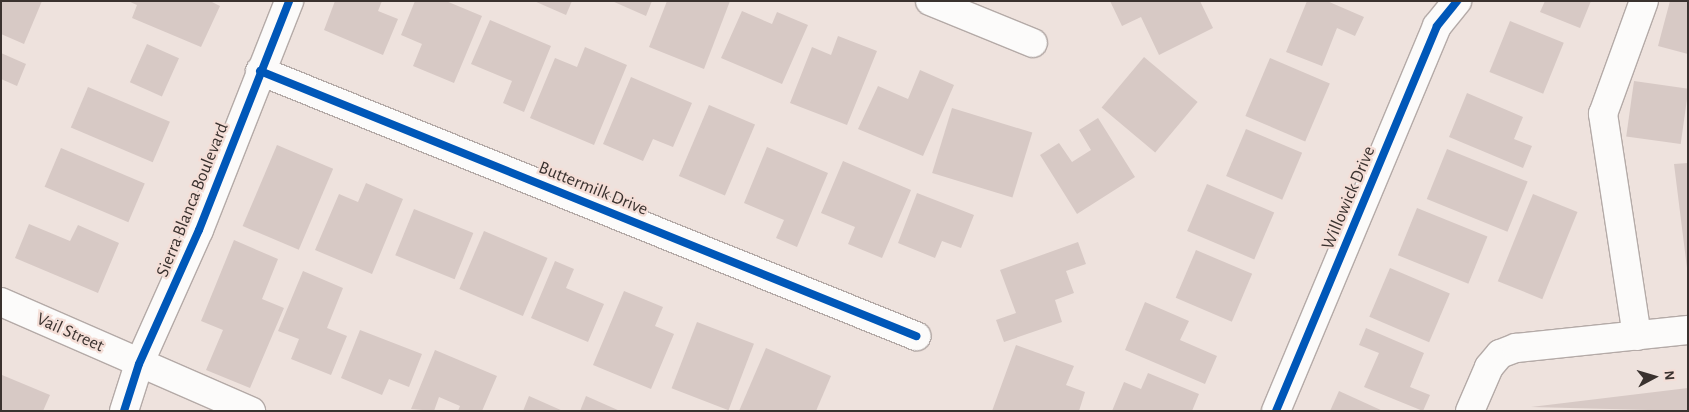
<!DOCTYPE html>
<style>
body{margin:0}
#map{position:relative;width:1689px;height:412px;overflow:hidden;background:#eee2dd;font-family:"Alegreya Sans",sans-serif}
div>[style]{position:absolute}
.building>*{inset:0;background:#d7c9c5;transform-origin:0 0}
.roads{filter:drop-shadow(1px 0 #b4aaa7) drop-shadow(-1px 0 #b4aaa7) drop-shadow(0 1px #b4aaa7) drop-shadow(0 -1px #b4aaa7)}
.minor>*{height:28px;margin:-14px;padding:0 14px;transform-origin:14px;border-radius:14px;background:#fcfbfa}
.cycleway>*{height:8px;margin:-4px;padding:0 4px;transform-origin:4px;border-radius:4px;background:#0057b8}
span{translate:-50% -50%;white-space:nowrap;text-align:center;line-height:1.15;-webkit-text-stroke:4.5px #f4ded7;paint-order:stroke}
.street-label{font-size:18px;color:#3a322f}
.frame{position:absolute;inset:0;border:2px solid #3a322f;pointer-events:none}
.north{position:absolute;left:1629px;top:352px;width:50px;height:50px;-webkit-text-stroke:4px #f4ded7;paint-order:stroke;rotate:84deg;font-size:14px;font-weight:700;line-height:20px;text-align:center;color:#3a322f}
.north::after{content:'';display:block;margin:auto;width:18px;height:22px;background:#3a322f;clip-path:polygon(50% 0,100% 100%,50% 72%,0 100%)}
</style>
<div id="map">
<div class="building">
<i style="clip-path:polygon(1px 1px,42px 1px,24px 44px,1px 34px)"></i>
<i style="clip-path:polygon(128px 1px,210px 1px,220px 6px,201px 47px,132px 18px,137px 5px)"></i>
<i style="clip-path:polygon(335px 1px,382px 1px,378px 11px,398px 19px,383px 55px,324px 30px)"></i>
<i style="clip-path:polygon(415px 1px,446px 1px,482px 16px,454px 83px,413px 66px,422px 44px,401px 35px)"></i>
<i style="clip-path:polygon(534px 1px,572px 1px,566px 15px)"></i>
<i style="clip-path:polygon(612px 1px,652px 1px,646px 16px)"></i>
<i style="clip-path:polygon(667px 1px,730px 1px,704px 69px,649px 47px)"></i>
<i style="clip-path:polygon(1110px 1px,1200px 1px,1213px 28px,1159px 55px,1141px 17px,1122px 26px)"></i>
<i style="clip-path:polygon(1307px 1px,1327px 1px,1364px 17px,1355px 36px,1337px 28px,1322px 66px,1286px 52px)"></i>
<i style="clip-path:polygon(1545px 1px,1591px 1px,1580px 28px,1540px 12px)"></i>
<i style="clip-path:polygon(1670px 1px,1688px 1px,1688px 54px,1658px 46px)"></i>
<i style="clip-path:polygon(742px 11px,772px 24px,777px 12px,808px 25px,782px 84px,721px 58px)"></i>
<i style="clip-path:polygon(490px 20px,551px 46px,524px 112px,503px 103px,512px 81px,471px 64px)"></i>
<i style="left:1510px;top:21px;width:58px;height:55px;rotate:22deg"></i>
<i style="clip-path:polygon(838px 36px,877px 51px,847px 125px,790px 103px,812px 47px,831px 55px)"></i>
<i style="left:147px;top:44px;width:35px;height:42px;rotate:24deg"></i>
<i style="clip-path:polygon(585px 47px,627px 65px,594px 145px,530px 118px,555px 58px,577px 67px)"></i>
<i style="clip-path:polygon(1px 53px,26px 64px,17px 86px,1px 79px)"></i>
<i style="left:1144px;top:57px;width:70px;height:66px;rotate:40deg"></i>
<i style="left:1270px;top:58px;width:65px;height:63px;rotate:23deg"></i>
<i style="clip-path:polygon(920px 70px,954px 85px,923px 156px,858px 129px,878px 86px,908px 99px)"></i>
<i style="clip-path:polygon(631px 77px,692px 103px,673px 147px,653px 139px,643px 161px,603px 144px)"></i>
<i style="left:1634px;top:81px;width:55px;height:56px;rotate:8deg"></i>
<i style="left:88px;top:87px;width:89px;height:44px;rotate:23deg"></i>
<i style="clip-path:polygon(1467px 93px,1523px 117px,1514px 139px,1532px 146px,1523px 168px,1449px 137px)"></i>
<i style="left:709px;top:105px;width:50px;height:77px;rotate:23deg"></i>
<i style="left:952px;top:108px;width:84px;height:68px;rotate:17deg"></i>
<i style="clip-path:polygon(1098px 118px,1135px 177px,1077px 214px,1040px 155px,1059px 143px,1072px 162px,1091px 150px,1079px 130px)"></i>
<i style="left:1246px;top:129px;width:61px;height:51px;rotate:23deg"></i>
<i style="left:277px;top:145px;width:61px;height:88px;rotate:23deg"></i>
<i style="clip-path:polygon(767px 147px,828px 173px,797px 247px,776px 238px,784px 220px,744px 203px)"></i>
<i style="left:61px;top:148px;width:91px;height:42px;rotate:23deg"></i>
<i style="left:1447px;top:149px;width:87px;height:54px;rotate:22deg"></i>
<i style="clip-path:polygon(843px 161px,911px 190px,882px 258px,848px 244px,855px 227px,821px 213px)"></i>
<i style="clip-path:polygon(1688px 163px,1688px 268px,1687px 268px,1674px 164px)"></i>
<i style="clip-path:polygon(366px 183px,403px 199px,372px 274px,315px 250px,339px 194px,358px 202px)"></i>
<i style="left:1207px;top:184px;width:73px;height:51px;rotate:23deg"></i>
<i style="clip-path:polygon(917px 193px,974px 215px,961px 248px,942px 241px,935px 258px,898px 243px)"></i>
<i style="left:1533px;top:194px;width:48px;height:94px;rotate:22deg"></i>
<i style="left:1417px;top:208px;width:76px;height:51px;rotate:22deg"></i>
<i style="left:414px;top:209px;width:64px;height:50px;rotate:22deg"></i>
<i style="clip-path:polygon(29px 224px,70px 241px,78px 225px,119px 243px,98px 293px,15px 258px)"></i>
<i style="left:484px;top:231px;width:69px;height:63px;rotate:23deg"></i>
<i style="clip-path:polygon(234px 240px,278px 259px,262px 299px,284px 308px,250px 388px,206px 370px,223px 330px,201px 321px)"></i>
<i style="clip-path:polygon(1078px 242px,1086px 264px,1066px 271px,1074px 293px,1055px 300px,1062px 322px,1004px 342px,996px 320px,1016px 313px,1000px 270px)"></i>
<i style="left:1196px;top:250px;width:61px;height:52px;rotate:23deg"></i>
<i style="clip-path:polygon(555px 261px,574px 269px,566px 288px,604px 304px,588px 342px,531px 318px)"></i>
<i style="left:1390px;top:268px;width:65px;height:53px;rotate:23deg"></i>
<i style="clip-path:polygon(303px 271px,343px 288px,327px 328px,347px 336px,331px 375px,291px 359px,299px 339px,278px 331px)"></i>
<i style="clip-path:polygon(624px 291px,663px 307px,655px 326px,674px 334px,651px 389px,593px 365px)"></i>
<i style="clip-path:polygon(1145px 302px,1189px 321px,1180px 340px,1217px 356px,1205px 384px,1125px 350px)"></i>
<i style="left:697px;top:322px;width:61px;height:71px;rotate:21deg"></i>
<i style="clip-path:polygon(1366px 328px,1424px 353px,1410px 387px,1430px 395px,1423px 411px,1364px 387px,1379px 353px,1359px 345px)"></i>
<i style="clip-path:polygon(360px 330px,422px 354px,409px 387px,389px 379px,382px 395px,341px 378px)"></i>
<i style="clip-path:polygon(1016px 345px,1074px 366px,1066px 385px,1085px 392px,1079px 411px,992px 411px)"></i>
<i style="clip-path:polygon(766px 348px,831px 376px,816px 411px,739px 411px)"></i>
<i style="clip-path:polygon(435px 350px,497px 376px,482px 411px,458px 411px,460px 406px,439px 397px,434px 411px,411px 409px)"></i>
<i style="clip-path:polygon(1148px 373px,1199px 394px,1192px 411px,1112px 411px,1124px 382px,1141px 389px)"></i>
<i style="clip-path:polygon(2px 375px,50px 395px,43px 411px,1px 411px)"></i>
<i style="clip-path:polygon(1688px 388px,1688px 411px,1531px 407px)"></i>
<i style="clip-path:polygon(1339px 391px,1383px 411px,1330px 411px)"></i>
<i style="clip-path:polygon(529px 396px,563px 411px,523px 411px)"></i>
<i style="clip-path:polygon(586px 396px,620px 411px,580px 411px)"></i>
</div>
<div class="roads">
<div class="minor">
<i style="left:930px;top:1px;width:111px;rotate:22.2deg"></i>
<i style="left:260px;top:71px;width:708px;rotate:22deg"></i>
<i style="left:1px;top:302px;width:273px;rotate:23.6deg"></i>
<i style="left:1637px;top:336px;width:225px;rotate:-98.7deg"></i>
<i style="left:1603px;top:114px;width:120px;rotate:-70.1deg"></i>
<i style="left:124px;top:411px;width:49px;rotate:-72.3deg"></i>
<i style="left:139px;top:364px;width:147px;rotate:-65.9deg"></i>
<i style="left:199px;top:230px;width:246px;rotate:-68.5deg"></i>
<i style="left:1276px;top:411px;width:417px;rotate:-67.3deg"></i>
<i style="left:1437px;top:26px;width:32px;rotate:-51deg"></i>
<i style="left:1470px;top:411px;width:48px;rotate:-66.6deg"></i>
<i style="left:1489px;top:367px;width:17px;rotate:-50deg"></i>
<i style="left:1500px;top:354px;width:17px;rotate:-21deg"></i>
<i style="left:1516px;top:348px;width:173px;rotate:-6deg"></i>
</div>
</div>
<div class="cycleway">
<i style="left:260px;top:71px;width:708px;rotate:22deg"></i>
<i style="left:124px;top:411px;width:49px;rotate:-72.3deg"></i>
<i style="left:139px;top:364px;width:147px;rotate:-65.9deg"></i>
<i style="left:199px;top:230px;width:246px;rotate:-68.5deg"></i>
<i style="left:1276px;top:411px;width:417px;rotate:-67.3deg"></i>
<i style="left:1437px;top:26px;width:32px;rotate:-51deg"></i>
</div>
<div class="street-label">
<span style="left:593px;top:189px;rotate:22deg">Buttermilk Drive</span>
<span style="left:1349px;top:198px;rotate:-67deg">Willowick Drive</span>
<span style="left:193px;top:200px;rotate:-68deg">Sierra Blanca Boulevard</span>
<span style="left:70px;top:333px;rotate:24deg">Vail Street</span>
</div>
<div class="frame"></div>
<div class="north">N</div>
</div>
